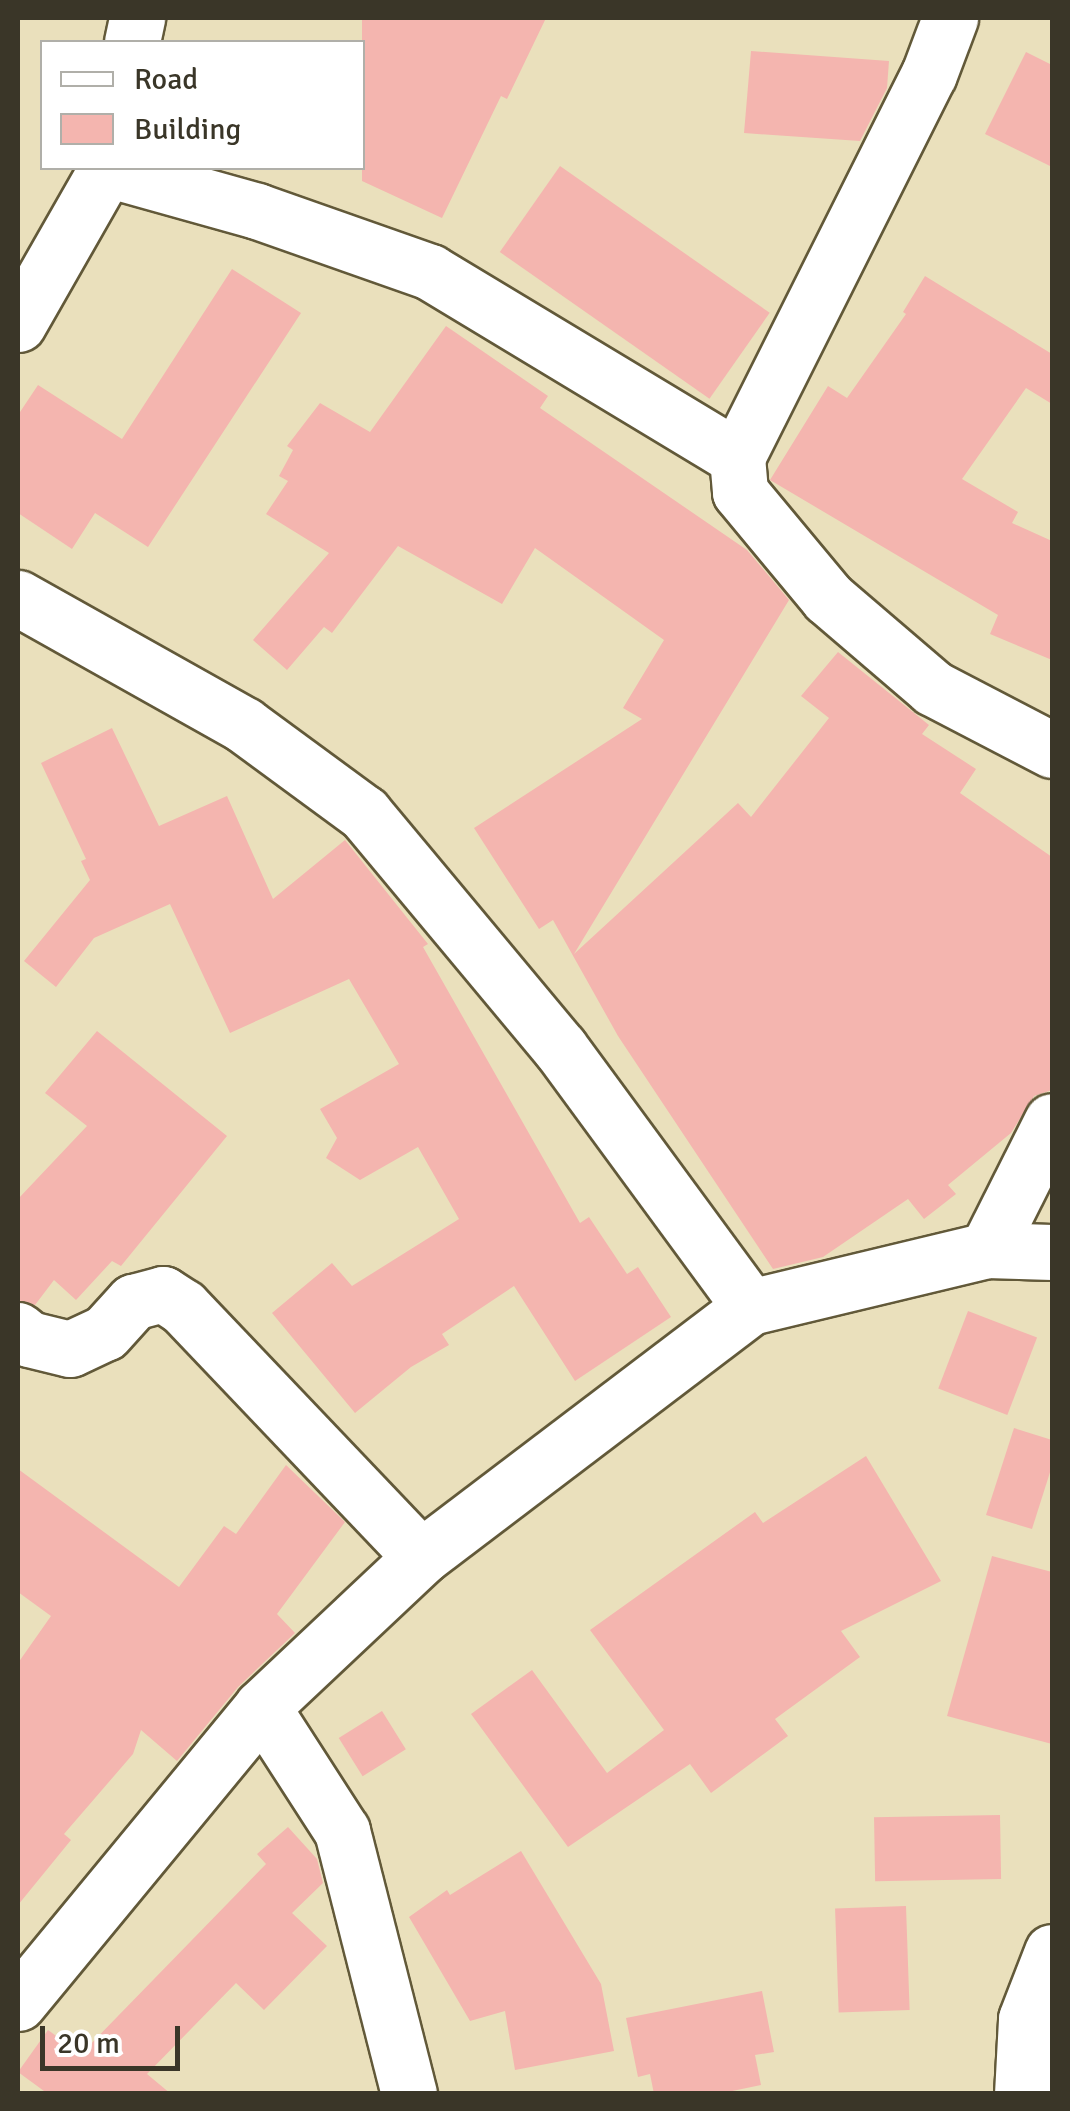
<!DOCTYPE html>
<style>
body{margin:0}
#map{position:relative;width:1070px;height:2111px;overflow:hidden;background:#eae0bc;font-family:Signika,sans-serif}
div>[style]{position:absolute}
.building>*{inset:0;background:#f4b5af;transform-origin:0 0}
.roads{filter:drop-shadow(2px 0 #625939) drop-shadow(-2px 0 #625939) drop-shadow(0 2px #625939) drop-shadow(0 -2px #625939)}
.minor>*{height:55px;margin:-27.5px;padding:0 27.5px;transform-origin:27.5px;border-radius:27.5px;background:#fff}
span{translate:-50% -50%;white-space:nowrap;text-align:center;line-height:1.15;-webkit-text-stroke:10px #fff;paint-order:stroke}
.frame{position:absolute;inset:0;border:20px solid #3a3628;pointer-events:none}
.legend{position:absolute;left:40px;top:40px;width:325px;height:130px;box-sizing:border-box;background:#fff;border:2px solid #b0afa9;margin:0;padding:12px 18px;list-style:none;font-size:30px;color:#3a3628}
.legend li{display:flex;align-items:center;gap:20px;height:50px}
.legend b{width:50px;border:2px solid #b0afa9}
.scale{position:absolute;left:40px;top:2026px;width:140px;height:45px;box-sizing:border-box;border:5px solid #3a3628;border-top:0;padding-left:12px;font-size:30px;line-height:35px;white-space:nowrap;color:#3a3628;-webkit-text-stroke:8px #fff;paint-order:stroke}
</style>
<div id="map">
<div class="building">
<i style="clip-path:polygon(362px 18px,546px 18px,507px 99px,501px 96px,442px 218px,362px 181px)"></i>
<i style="clip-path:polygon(751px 51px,889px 61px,887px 88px,860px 141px,744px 133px)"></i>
<i style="clip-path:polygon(1026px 52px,1052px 65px,1052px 167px,985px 134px)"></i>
<i style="left:560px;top:166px;width:256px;height:105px;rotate:35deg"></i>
<i style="clip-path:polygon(232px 269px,301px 313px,148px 547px,95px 513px,72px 549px,18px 513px,18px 415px,38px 385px,122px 439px)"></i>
<i style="clip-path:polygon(925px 276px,1052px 354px,1052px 404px,1026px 388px,962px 479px,1018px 512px,1012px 523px,1052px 541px,1052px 660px,990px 634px,998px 615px,770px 480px,828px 386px,847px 398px,906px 314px,903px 312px)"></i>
<i style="clip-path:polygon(446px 326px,548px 396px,540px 408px,747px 550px,789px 600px,574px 954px,738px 803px,751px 817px,829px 718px,801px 696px,838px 652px,929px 725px,922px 734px,976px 769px,960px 793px,1052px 857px,1052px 1090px,1034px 1096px,1011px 1133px,948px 1185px,956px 1194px,924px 1219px,908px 1199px,823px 1257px,773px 1269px,618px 1036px,553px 920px,539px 929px,474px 828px,642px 719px,623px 708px,664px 640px,535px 548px,502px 604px,398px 546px,332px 633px,324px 627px,287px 670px,253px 640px,329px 553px,266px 514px,288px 481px,279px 476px,293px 450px,287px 446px,320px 403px,370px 432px)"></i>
<i style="clip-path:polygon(112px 728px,159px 826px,227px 796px,273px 899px,345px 840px,428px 944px,423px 947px,580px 1223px,589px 1217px,627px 1274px,638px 1267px,671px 1317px,575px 1381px,514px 1286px,442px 1334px,449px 1345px,411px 1367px,355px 1413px,272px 1313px,332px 1263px,352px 1286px,459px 1219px,418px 1147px,360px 1180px,326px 1158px,337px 1138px,320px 1109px,399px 1064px,349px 979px,230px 1033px,170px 904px,94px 938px,56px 987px,24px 961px,90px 880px,81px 861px,86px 859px,41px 763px)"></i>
<i style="clip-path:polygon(97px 1031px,227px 1136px,121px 1266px,112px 1261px,76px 1300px,54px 1280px,35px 1305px,18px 1300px,18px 1199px,87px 1126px,45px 1093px)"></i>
<i style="left:968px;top:1311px;width:74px;height:83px;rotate:21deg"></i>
<i style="clip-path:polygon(1014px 1428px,1052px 1440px,1052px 1466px,1032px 1529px,986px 1515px)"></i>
<i style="clip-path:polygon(866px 1456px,941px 1581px,841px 1631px,860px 1657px,775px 1719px,788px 1736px,711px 1793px,690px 1764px,568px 1847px,471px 1714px,532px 1670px,607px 1773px,664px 1730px,590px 1630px,755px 1512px,763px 1523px)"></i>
<i style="clip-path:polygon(286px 1465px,345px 1522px,277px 1614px,295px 1633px,238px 1687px,177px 1761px,141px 1730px,133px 1754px,64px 1834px,71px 1840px,18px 1905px,18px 1663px,51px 1616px,18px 1592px,18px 1469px,179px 1587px,224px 1526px,236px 1534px)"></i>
<i style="clip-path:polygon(992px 1556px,1052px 1572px,1052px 1744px,947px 1716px)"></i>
<i style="left:382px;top:1711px;width:45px;height:51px;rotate:58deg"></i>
<i style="left:1000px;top:1815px;width:64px;height:126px;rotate:89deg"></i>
<i style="clip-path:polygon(288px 1827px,317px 1859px,323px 1883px,292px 1913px,327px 1946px,264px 2010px,236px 1983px,147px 2074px,171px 2094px,41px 2094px,44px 2091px,18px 2072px,48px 2030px,81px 2054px,266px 1864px,257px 1854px)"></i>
<i style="clip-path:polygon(521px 1851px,601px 1984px,614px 2051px,515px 2070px,505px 2011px,470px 2021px,409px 1917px,447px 1890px,450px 1895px)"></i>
<i style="left:906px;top:1906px;width:104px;height:71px;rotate:88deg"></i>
<i style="clip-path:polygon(762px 1991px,774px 2052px,755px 2055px,761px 2085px,718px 2094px,654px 2094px,650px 2074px,638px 2077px,626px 2018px)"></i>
</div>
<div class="roads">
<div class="minor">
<i style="left:132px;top:42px;width:25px;rotate:-78deg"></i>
<i style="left:107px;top:169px;width:156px;rotate:15.6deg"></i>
<i style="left:257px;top:211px;width:183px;rotate:19.4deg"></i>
<i style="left:430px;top:272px;width:358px;rotate:31.1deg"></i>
<i style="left:737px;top:457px;width:35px;rotate:85deg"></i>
<i style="left:740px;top:492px;width:138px;rotate:50.3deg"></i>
<i style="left:828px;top:598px;width:138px;rotate:40.6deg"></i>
<i style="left:933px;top:688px;width:134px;rotate:27.5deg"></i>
<i style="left:18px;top:324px;width:180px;rotate:-60.3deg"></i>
<i style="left:737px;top:457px;width:428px;rotate:-63.4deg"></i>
<i style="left:929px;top:74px;width:60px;rotate:-69.4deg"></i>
<i style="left:18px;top:598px;width:259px;rotate:29.3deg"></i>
<i style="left:244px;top:725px;width:149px;rotate:36.3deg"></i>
<i style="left:364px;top:813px;width:306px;rotate:50.2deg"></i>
<i style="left:560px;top:1048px;width:321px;rotate:53.7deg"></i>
<i style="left:987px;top:1250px;width:144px;rotate:-63.3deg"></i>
<i style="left:18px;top:1330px;width:14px;rotate:39deg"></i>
<i style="left:29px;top:1339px;width:42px;rotate:13.7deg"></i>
<i style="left:70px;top:1349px;width:38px;rotate:-25deg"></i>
<i style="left:105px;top:1333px;width:42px;rotate:-47.9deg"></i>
<i style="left:133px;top:1302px;width:31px;rotate:-15deg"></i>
<i style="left:163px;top:1294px;width:24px;rotate:33deg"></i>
<i style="left:183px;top:1307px;width:345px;rotate:46.4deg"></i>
<i style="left:262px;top:1707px;width:148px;rotate:57.2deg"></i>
<i style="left:342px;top:1831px;width:271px;rotate:75.7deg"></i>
<i style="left:18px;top:2003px;width:384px;rotate:-50.5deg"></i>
<i style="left:262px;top:1707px;width:219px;rotate:-43.3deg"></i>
<i style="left:421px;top:1557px;width:413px;rotate:-37.2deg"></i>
<i style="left:750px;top:1307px;width:244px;rotate:-13.5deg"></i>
<i style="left:987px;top:1250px;width:65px;rotate:1.8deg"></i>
<i style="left:1022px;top:2094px;width:75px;rotate:-86.9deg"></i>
<i style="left:1026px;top:2019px;width:72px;rotate:-68.8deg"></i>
</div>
</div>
<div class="frame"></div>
<ul class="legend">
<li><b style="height:12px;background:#fff"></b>Road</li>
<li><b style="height:28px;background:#f4b5af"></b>Building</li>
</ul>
<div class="scale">20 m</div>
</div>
